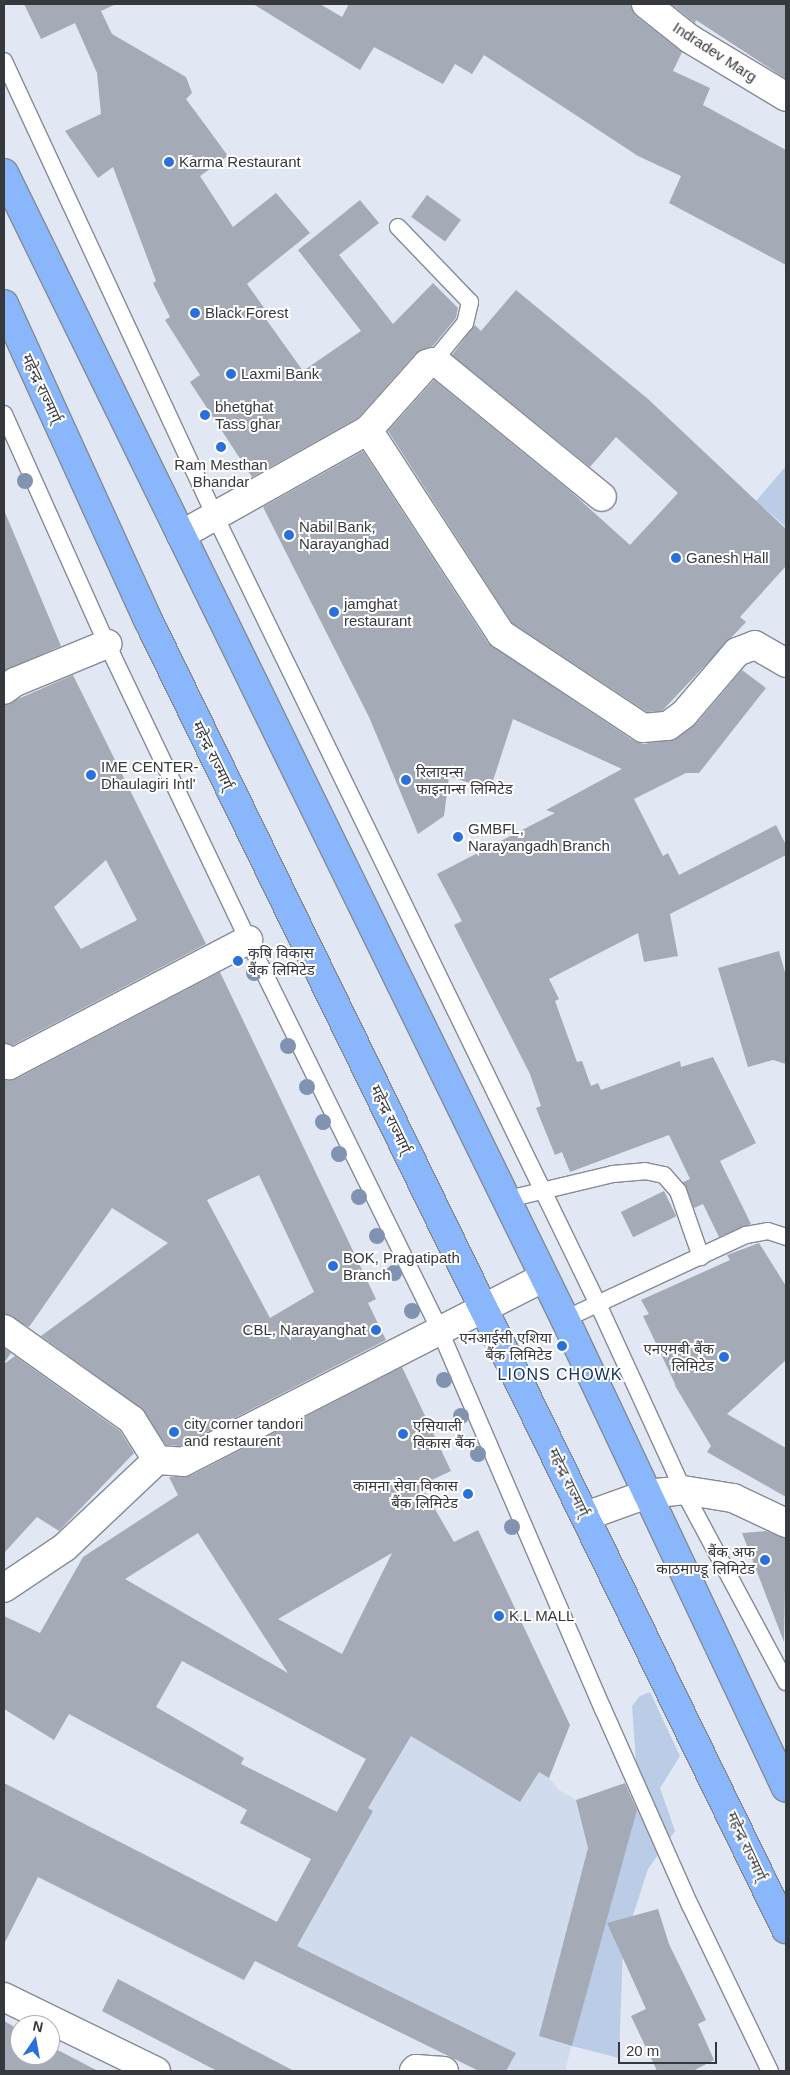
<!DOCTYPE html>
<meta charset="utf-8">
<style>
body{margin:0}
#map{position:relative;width:790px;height:2075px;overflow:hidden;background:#e1e8f4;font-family:Arial,"Noto Sans Devanagari",sans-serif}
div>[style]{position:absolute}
.built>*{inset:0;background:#d0dbed}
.green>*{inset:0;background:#bbcce6}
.building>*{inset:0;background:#a4abb6;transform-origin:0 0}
.roads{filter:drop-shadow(1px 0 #848b95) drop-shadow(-1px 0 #848b95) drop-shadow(0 1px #848b95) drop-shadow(0 -1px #848b95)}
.service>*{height:16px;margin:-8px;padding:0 8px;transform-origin:8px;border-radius:8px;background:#fff}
.minor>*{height:28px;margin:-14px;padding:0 14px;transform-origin:14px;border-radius:14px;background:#fff}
.trunk>*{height:28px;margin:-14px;padding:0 14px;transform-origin:14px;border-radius:14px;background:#8ab6fc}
.trees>*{width:16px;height:16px;margin:-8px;border-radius:50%;background:#8093b1}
.dots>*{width:14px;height:14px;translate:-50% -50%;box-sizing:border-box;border:2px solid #fff;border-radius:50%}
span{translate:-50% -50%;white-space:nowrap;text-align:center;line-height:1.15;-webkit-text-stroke:4px #fff;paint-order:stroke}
.street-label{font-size:15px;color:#35383c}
.poi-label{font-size:15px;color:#35383c}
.left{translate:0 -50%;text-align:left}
.right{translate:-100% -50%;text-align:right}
.neighbourhood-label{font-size:16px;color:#103266;letter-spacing:1px}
.frame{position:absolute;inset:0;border:5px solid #35383c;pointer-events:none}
.north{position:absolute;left:10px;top:2015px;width:50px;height:50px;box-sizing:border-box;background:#fff;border:1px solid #aeafb1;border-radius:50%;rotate:12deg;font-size:14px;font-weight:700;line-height:20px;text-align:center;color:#35383c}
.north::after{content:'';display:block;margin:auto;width:18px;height:22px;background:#2a70dd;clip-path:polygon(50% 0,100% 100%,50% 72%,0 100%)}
.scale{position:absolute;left:618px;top:2042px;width:99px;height:22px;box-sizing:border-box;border:2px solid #35383c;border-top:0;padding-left:6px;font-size:15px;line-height:18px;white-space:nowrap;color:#35383c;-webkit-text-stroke:4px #fff;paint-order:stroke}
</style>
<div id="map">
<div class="built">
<i style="clip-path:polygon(405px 1687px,549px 1778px,559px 1790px,576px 1800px,601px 1792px,624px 1846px,565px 2071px,479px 2071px,255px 1961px)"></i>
</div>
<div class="green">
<i style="clip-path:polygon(786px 466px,786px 527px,756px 501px)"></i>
<i style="clip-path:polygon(650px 1692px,680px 1756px,660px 1788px,675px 1831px,648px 1869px,623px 1946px,619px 2058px,572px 2046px,624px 1846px,639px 1804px,632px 1706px,640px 1696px)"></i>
</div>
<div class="building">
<i style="clip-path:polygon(24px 4px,116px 4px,101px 11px,112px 34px,186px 77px,192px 93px,186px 99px,228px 156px,200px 176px,233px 227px,276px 193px,310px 233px,247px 284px,267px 312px,263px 315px,303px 371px,361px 331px,298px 250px,360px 200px,379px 223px,339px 255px,393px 324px,433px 283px,458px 308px,456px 318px,432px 347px,415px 354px,358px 418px,252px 477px,190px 382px,200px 375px,165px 320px,170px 317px,153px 283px,156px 281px,113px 167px,98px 178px,65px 131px,101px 114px,97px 73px,75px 23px,41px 39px)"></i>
<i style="clip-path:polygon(253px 4px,320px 4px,342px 17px,349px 4px,631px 4px,636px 16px,682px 52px,673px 71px,710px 88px,703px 105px,786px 150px,786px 265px,669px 203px,681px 176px,638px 156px,484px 55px,472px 74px,455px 64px,443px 84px,374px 47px,360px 70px)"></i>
<i style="clip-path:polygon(671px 4px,786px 4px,786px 79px,696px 20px,695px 23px)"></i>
<i style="left:427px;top:195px;width:42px;height:27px;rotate:36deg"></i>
<i style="clip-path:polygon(516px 290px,648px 399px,786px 529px,786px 566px,740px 617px,746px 622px,662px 711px,647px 712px,512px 623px,388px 431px,434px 380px,570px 491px,630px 545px,678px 493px,616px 437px,590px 467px,452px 355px,475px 325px,481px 331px)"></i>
<i style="clip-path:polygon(363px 451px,488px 643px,634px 741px,644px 744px,677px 738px,696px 724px,742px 670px,766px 688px,699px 773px,686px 773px,634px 799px,663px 856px,668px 853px,679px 875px,776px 825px,786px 845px,786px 855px,670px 914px,678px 956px,644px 962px,638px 933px,549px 979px,559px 999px,555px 1001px,577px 1062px,582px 1061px,591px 1086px,598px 1083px,601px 1090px,680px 1061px,681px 1067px,713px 1057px,756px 1143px,720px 1161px,751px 1224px,719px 1237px,703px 1204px,694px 1208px,683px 1182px,690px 1179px,669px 1135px,570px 1172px,562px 1152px,555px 1155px,536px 1108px,541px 1106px,530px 1074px,454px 925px,462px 921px,437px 874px,555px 813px,546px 810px,622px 769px,513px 719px,490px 790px,449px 776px,444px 816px,418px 834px,369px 717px,263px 507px)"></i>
<i style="clip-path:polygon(4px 510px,61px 646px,4px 671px)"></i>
<i style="clip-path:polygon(evenodd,73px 675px,206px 944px,13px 1045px,4px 1043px,4px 705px,73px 675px,106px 860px,137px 920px,81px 949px,54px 907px,106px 860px)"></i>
<i style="clip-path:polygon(779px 951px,786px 976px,786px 1064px,773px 1060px,748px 1067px,718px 968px)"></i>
<i style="clip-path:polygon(evenodd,220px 972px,376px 1299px,368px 1303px,386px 1340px,180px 1446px,166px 1445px,141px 1408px,41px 1336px,168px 1243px,112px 1208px,29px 1327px,4px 1314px,4px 1079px,16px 1079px,220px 972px,259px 1175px,314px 1292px,270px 1318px,207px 1200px,259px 1175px)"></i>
<i style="left:664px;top:1191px;width:28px;height:48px;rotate:64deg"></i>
<i style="clip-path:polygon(759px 1243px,786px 1286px,786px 1360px,727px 1414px,786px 1448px,786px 1497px,707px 1452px,711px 1446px,674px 1384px,676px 1386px,643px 1316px,649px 1314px,641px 1300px,730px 1260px,727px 1255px)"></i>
<i style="clip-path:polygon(4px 1348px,11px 1353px,4px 1363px)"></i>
<i style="clip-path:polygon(15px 1356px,120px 1431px,134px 1453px,59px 1531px,37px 1517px,4px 1553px,4px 1364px)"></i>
<i style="clip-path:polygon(evenodd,402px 1367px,451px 1471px,421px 1485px,454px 1542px,478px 1530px,570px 1725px,549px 1778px,539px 1772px,520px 1802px,411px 1736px,368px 1808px,373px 1811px,297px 1946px,516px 2053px,506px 2071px,479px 2071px,255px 1961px,244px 1980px,38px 1877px,4px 1944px,4px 1783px,277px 1922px,311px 1859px,240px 1823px,247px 1810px,69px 1714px,54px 1740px,4px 1709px,4px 1616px,40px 1633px,83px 1557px,178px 1495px,169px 1477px,190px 1476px,402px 1367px,198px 1533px,260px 1630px,288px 1673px,125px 1579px,198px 1533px,402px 1367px,392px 1553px,342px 1654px,278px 1619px,392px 1553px,402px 1367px,182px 1661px,366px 1759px,337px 1812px,241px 1764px,244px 1758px,156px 1707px,182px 1661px)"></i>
<i style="clip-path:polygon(766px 1531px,786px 1538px,784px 1642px,742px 1533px)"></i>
<i style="clip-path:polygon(625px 1783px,637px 1810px,572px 2046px,539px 2036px,588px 1848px,576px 1800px)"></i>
<i style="clip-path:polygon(658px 1909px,669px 1944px,706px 2020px,698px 2024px,714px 2060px,693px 2071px,657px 2071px,631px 2016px,646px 2009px,607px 1923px)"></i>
<i style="clip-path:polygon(118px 1979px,294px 2071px,217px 2071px,102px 2011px)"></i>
<i style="clip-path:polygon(4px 2021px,20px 2030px,20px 2055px,50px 2055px,50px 2046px,98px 2071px,4px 2071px)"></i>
</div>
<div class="roads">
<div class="service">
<i style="left:4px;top:61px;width:502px;rotate:65.12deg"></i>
<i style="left:215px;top:516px;width:876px;rotate:64.08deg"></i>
<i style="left:598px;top:1304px;width:205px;rotate:65.4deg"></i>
<i style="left:683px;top:1490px;width:218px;rotate:61.8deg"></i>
<i style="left:398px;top:227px;width:104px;rotate:46.2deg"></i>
<i style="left:470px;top:302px;width:22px;rotate:103deg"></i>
<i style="left:465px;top:323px;width:50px;rotate:129.4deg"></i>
<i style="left:4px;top:414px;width:252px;rotate:65.9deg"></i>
<i style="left:107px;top:644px;width:328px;rotate:64.5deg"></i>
<i style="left:248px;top:940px;width:436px;rotate:63.8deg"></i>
<i style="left:440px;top:1331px;width:412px;rotate:66.7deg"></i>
<i style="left:603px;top:1709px;width:214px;rotate:66.1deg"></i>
<i style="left:690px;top:1905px;width:184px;rotate:64.3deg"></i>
<i style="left:504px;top:1200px;width:112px;rotate:-13.4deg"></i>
<i style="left:613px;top:1174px;width:32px;rotate:-5deg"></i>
<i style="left:645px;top:1171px;width:19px;rotate:12deg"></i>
<i style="left:664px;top:1175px;width:21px;rotate:49deg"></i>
<i style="left:678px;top:1191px;width:70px;rotate:70.8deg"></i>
<i style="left:565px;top:1319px;width:200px;rotate:-24.9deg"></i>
<i style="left:746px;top:1235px;width:22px;rotate:-10deg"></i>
<i style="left:768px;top:1231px;width:19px;rotate:18deg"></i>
</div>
<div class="minor">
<i style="left:646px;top:4px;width:56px;rotate:38.5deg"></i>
<i style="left:690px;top:39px;width:112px;rotate:31.1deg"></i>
<i style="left:368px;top:430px;width:244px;rotate:56.9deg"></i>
<i style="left:501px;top:634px;width:170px;rotate:33.5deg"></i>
<i style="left:643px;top:728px;width:25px;rotate:-5deg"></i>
<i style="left:668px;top:726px;width:20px;rotate:-37deg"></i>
<i style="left:684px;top:714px;width:82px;rotate:-49.5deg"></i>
<i style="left:737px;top:652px;width:19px;rotate:-21deg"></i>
<i style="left:755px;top:645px;width:36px;rotate:30deg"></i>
<i style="left:181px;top:535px;width:214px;rotate:-29.3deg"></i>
<i style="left:368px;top:430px;width:89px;rotate:-48.2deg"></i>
<i style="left:427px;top:364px;width:6px;rotate:-18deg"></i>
<i style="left:433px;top:362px;width:6px;rotate:18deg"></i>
<i style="left:439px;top:364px;width:210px;rotate:39.2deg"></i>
<i style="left:4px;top:690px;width:14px;rotate:-36deg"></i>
<i style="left:15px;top:682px;width:100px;rotate:-22.4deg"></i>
<i style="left:4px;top:1058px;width:9px;rotate:54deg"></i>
<i style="left:9px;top:1065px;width:270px;rotate:-27.6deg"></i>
<i style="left:4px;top:1329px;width:157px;rotate:35.4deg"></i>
<i style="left:132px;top:1420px;width:47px;rotate:58deg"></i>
<i style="left:157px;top:1460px;width:26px;rotate:4deg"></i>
<i style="left:183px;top:1462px;width:403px;rotate:-27.1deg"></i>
<i style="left:586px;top:1516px;width:65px;rotate:-19.8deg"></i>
<i style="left:647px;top:1494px;width:36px;rotate:-6deg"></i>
<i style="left:683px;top:1490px;width:51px;rotate:9.1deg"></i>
<i style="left:733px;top:1498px;width:59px;rotate:25.3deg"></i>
<i style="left:4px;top:1588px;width:73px;rotate:-33.9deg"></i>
<i style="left:65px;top:1547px;width:127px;rotate:-43.4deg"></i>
<i style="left:4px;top:1997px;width:169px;rotate:26deg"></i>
<i style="left:414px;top:2071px;width:3px;rotate:-45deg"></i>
<i style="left:416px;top:2069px;width:28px;rotate:4deg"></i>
</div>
<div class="trunk">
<i style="left:4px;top:173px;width:1276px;rotate:63.92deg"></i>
<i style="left:565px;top:1319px;width:518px;rotate:64.77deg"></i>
<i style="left:4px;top:304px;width:349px;rotate:65.5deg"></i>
<i style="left:149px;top:622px;width:1454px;rotate:64.02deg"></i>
</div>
</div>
<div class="trees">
<i style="left:25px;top:481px"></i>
<i style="left:254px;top:973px"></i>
<i style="left:288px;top:1046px"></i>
<i style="left:307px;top:1087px"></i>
<i style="left:323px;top:1122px"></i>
<i style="left:339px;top:1154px"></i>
<i style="left:359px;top:1197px"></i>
<i style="left:377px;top:1236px"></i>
<i style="left:394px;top:1273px"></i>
<i style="left:412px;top:1311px"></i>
<i style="left:444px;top:1380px"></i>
<i style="left:461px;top:1416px"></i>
<i style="left:478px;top:1454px"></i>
<i style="left:512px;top:1527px"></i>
</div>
<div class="dots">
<i style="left:169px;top:162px;background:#2a70dd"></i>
<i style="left:195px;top:313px;background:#2a70dd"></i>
<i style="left:231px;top:374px;background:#2a70dd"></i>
<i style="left:205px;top:415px;background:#2a70dd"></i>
<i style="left:221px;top:447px;background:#2a70dd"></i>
<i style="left:289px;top:535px;background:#2a70dd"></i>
<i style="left:676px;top:558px;background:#2a70dd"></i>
<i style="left:334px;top:612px;background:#2a70dd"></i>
<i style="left:91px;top:775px;background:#2a70dd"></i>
<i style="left:406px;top:780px;background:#2a70dd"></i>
<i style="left:458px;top:837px;background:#2a70dd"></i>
<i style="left:238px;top:961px;background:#2a70dd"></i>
<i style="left:333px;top:1266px;background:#2a70dd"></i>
<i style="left:376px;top:1330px;background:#2a70dd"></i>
<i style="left:562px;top:1346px;background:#2a70dd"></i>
<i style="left:724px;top:1357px;background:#2a70dd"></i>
<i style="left:174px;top:1432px;background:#2a70dd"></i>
<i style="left:403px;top:1434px;background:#2a70dd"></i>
<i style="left:468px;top:1494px;background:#2a70dd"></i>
<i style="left:765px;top:1560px;background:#2a70dd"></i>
<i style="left:499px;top:1616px;background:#2a70dd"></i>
</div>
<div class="street-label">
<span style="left:715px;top:52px;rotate:33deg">Indradev Marg</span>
<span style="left:42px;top:388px;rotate:65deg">महेन्द्र राज्मार्ग्</span>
<span style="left:213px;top:755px;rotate:64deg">महेन्द्र राज्मार्ग्</span>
<span style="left:391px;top:1119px;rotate:64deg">महेन्द्र राज्मार्ग्</span>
<span style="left:569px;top:1482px;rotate:64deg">महेन्द्र राज्मार्ग्</span>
<span style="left:747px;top:1846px;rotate:65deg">महेन्द्र राज्मार्ग्</span>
</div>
<div class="poi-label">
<span class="left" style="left:179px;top:162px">Karma Restaurant</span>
<span class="left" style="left:205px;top:313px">Black Forest</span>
<span class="left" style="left:241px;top:374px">Laxmi Bank</span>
<span class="left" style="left:215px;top:415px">bhetghat<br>Tass ghar</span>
<span style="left:221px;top:473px">Ram Mesthan<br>Bhandar</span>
<span class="left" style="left:299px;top:535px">Nabil Bank,<br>Narayanghad</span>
<span class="left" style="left:686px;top:558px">Ganesh Hall</span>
<span class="left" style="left:344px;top:612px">jamghat<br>restaurant</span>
<span class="left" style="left:101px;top:775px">IME CENTER-<br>Dhaulagiri Intl'</span>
<span class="left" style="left:416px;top:780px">रिलायन्स<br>फाइनान्स लिमिटेड</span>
<span class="left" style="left:468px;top:837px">GMBFL,<br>Narayangadh Branch</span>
<span class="left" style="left:248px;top:961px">कृषि विकास<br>बैंक लिमिटेड</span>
<span class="left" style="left:343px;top:1266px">BOK, Pragatipath<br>Branch</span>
<span class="right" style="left:366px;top:1330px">CBL, Narayanghat</span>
<span class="right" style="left:552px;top:1346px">एनआईसी एशिया<br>बैंक लिमिटेड</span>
<span class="right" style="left:714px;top:1357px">एनएमबी बैंक<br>लिमिटेड</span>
<span class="left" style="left:184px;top:1432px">city corner tandori<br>and restaurent</span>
<span class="left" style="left:413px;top:1434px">एसियाली<br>विकास बैंक</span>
<span class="right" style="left:458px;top:1494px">कामना सेवा विकास<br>बैंक लिमिटेड</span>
<span class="right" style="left:755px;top:1560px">बैंक अफ<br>काठमाण्डू लिमिटेड</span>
<span class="left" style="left:509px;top:1616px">K.L MALL</span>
</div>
<div class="neighbourhood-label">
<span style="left:560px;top:1375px">LIONS CHOWK</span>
</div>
<div class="frame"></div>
<div class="north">N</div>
<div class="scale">20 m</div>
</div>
